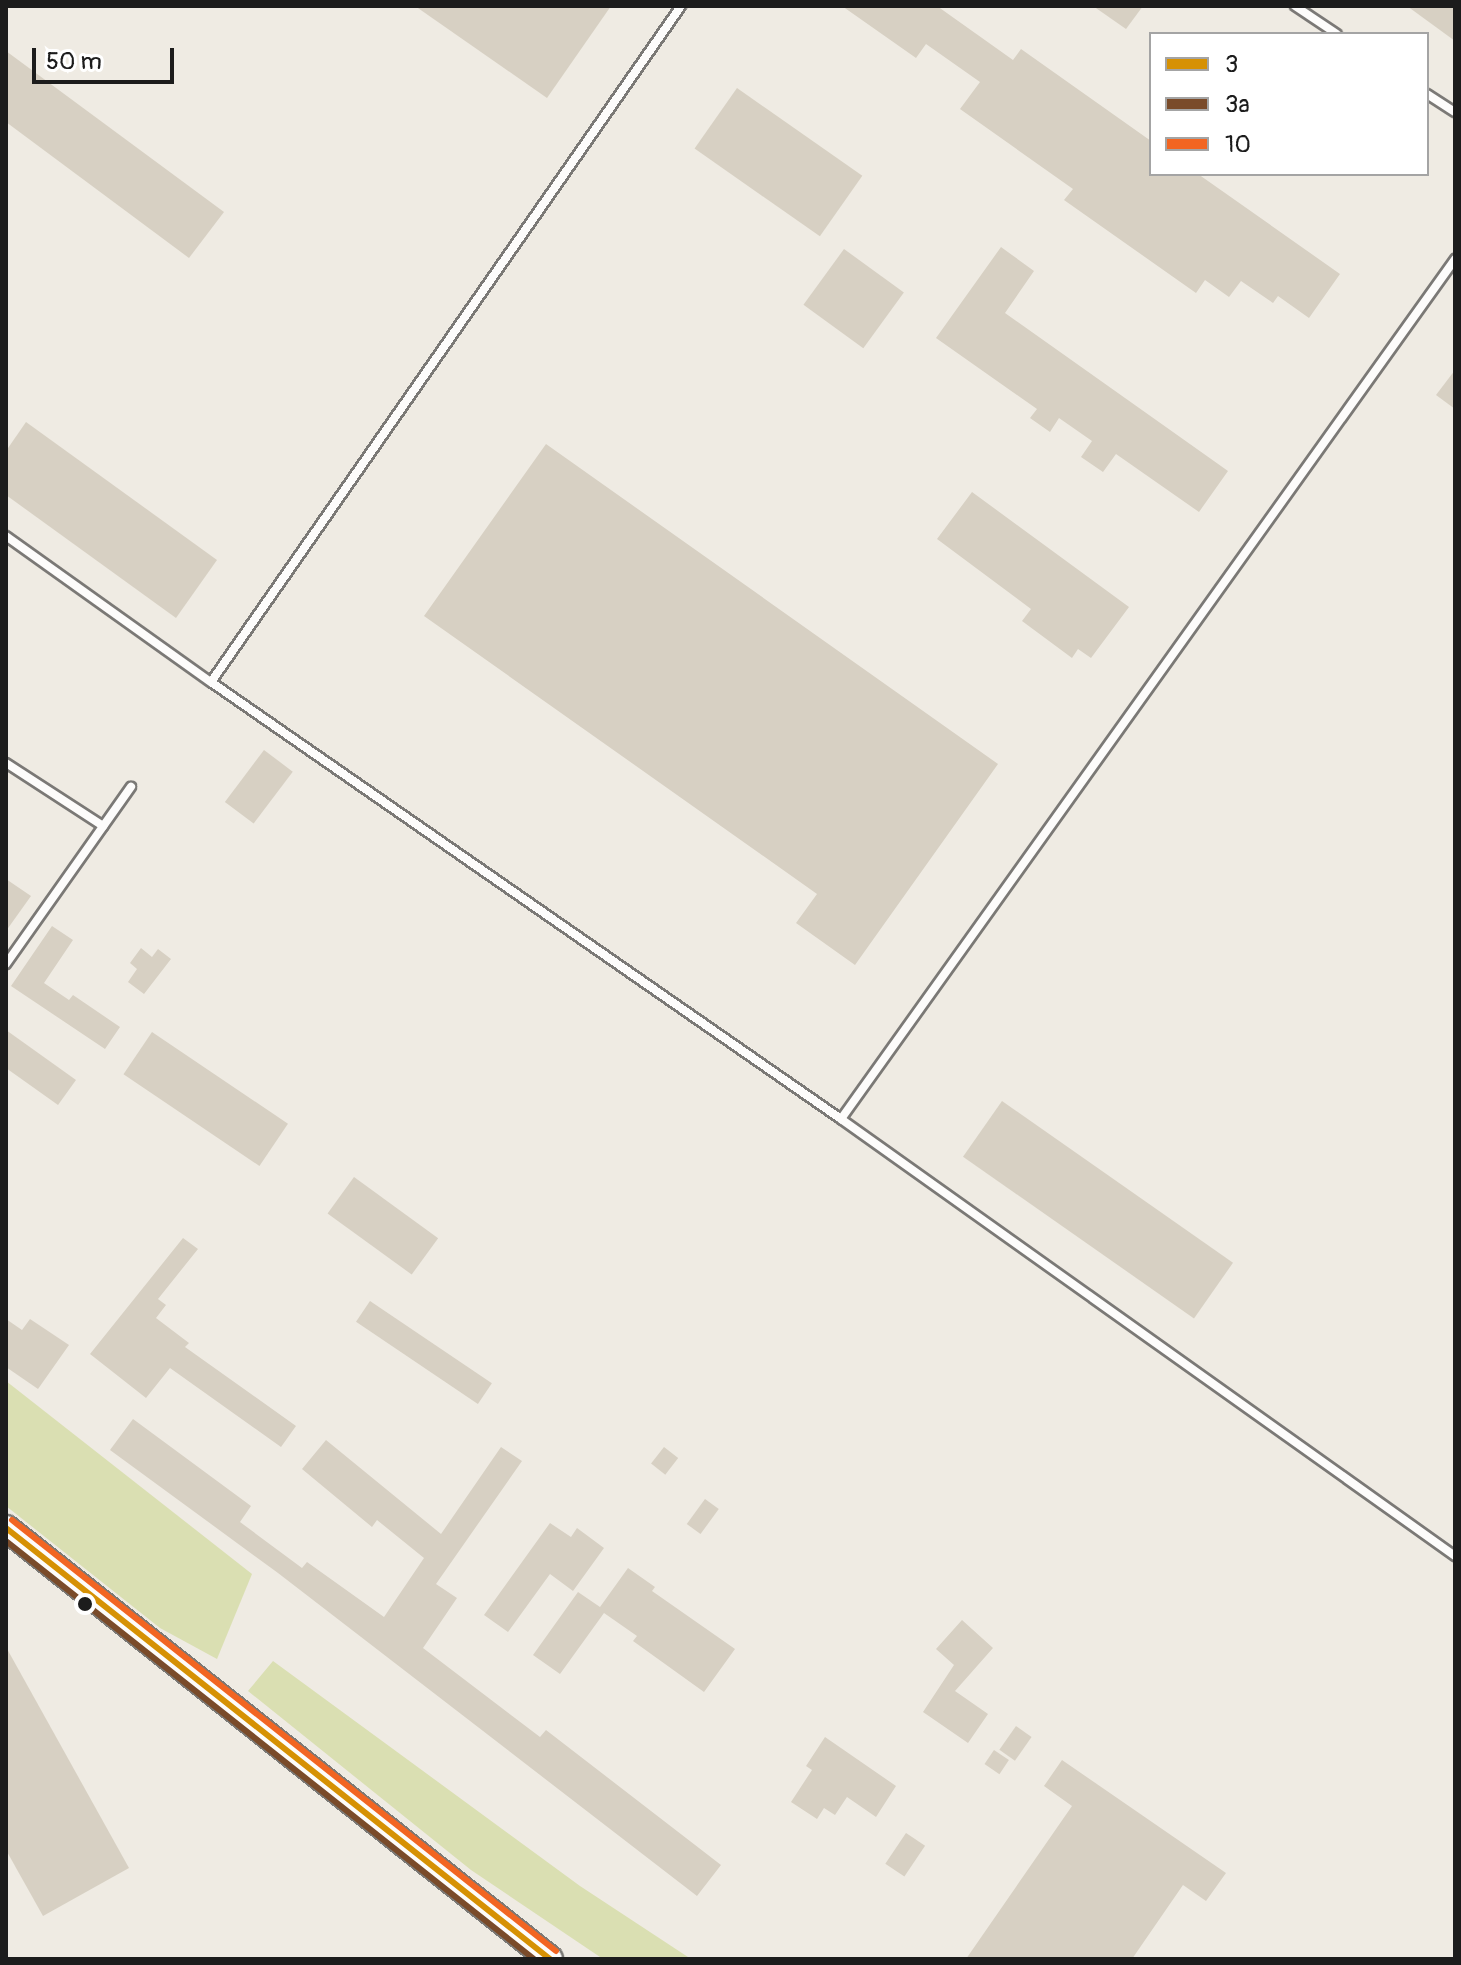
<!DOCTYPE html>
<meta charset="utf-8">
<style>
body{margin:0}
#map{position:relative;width:1461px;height:1965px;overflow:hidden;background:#efebe3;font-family:Pangolin,sans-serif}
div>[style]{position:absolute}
.green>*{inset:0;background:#dadfb2}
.building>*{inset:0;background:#d7d0c3;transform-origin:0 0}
.roads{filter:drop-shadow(2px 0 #7b7976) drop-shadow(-2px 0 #7b7976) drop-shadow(0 2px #7b7976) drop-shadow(0 -2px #7b7976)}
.lane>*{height:8px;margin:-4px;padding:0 4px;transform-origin:4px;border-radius:4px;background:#fdfcfb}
.primary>*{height:24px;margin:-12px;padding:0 12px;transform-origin:12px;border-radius:12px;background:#fdfcfb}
.bus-1>*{height:6px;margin:-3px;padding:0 3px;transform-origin:3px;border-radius:3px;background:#d69104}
.bus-2>*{height:6px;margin:-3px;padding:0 3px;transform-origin:3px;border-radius:3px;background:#7a4b2a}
.bus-3>*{height:6px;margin:-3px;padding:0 3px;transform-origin:3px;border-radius:3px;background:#f26522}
.dots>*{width:22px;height:22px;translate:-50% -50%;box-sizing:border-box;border:4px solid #fff;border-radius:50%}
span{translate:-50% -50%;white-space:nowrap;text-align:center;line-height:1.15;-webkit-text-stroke:6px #fff;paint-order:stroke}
.frame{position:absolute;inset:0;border:8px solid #1c1c1c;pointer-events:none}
.legend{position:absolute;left:1149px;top:32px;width:280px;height:144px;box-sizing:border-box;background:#fff;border:2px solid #a4a4a4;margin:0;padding:10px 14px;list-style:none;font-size:24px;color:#1c1c1c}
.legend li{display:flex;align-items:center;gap:16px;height:40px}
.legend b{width:40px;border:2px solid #a4a4a4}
.scale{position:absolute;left:32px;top:48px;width:142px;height:36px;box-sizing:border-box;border:4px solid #1c1c1c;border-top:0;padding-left:10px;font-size:24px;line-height:28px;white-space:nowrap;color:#1c1c1c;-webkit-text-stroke:6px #fff;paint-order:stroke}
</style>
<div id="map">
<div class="green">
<i style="clip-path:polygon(6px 1381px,252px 1574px,217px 1659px,160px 1628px,6px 1506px)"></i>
<i style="clip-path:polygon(273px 1661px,580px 1886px,691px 1959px,603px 1959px,471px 1870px,248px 1691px)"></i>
</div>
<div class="building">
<i style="clip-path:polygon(415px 6px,611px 6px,547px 98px)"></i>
<i style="clip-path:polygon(842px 6px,937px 6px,1013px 60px,1021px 49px,1151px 141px,1151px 174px,1198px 174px,1340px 274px,1309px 318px,1278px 296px,1273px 303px,1241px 281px,1229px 297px,1205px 280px,1196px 293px,1064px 200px,1073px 189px,960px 109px,980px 82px,926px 44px,916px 58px)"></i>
<i style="clip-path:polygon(1093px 6px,1143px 6px,1126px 29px)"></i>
<i style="clip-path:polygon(1407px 6px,1455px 6px,1455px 41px)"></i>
<i style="clip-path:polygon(6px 51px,224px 212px,189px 258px,6px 122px)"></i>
<i style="left:737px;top:88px;width:153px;height:74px;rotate:35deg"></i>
<i style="clip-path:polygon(1001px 247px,1034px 271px,1005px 313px,1228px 471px,1199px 512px,1116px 454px,1103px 472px,1081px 457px,1092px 441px,1059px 418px,1050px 432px,1030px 418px,1037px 409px,936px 338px)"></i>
<i style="left:844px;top:249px;width:74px;height:69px;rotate:36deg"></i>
<i style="clip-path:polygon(1455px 370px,1455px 409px,1436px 395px)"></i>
<i style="clip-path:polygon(26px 422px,217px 560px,176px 618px,6px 495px,6px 451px)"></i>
<i style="clip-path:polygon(546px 444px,998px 764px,855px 965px,796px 923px,817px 894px,424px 616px)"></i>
<i style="clip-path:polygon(972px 492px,1129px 607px,1091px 658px,1078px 649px,1072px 658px,1022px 621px,1031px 609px,937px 539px)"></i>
<i style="left:264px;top:750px;width:36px;height:65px;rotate:37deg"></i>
<i style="clip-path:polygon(6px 879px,31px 896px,6px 931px)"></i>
<i style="clip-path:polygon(52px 926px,73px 940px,44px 983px,69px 1000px,73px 995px,120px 1027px,105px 1049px,11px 986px)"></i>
<i style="clip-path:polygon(141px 948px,152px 957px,158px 949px,171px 959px,144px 994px,128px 982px,137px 969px,130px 963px)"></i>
<i style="clip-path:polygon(6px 1030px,76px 1080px,58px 1105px,6px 1068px)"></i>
<i style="left:152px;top:1032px;width:164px;height:51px;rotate:34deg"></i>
<i style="left:1002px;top:1101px;width:282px;height:68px;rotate:35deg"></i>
<i style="left:354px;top:1177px;width:104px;height:45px;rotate:36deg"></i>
<i style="clip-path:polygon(183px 1238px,198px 1249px,158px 1299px,166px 1305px,156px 1318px,189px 1343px,185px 1347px,296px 1426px,281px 1447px,170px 1368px,146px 1398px,90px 1354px)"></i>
<i style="left:370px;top:1301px;width:147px;height:25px;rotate:34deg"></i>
<i style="clip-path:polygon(6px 1319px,22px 1330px,30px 1319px,69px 1345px,38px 1389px,6px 1367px)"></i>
<i style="clip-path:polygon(133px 1419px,251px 1506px,240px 1522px,302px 1568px,307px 1562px,384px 1617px,424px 1558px,377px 1520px,372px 1527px,302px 1469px,326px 1440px,441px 1534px,501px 1447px,522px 1461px,436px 1584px,457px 1598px,423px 1648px,540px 1737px,546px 1730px,721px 1865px,697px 1896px,278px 1573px,110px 1450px)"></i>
<i style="left:664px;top:1447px;width:18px;height:21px;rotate:38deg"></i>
<i style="left:705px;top:1499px;width:17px;height:31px;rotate:36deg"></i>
<i style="clip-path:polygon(550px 1523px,571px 1537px,577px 1528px,604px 1548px,573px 1591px,550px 1574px,508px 1632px,484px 1615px)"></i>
<i style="clip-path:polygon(628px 1568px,655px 1587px,652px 1591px,735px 1649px,704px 1692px,633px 1641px,637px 1636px,604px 1613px,560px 1674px,533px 1655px,578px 1592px,600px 1607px)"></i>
<i style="clip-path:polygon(962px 1620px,993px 1648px,955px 1691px,988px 1714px,968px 1743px,923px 1712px,954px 1665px,936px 1649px)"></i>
<i style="clip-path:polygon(6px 1647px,129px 1868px,43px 1916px,6px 1850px)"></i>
<i style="left:1016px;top:1726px;width:19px;height:29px;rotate:35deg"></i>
<i style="clip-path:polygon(825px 1737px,896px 1786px,876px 1817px,847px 1797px,835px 1815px,824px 1808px,817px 1819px,791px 1802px,812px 1770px,806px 1766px)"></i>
<i style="left:994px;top:1750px;width:18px;height:17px;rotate:34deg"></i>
<i style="clip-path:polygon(1062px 1760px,1226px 1873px,1206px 1901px,1183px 1885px,1132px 1959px,966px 1959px,1072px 1806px,1044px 1786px)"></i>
<i style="left:906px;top:1833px;width:23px;height:37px;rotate:34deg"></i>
</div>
<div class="roads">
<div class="lane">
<i style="left:1295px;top:6px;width:50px;rotate:33.7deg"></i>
<i style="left:1427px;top:94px;width:33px;rotate:33deg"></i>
<i style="left:6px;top:536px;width:252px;rotate:35.5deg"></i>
<i style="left:211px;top:682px;width:767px;rotate:34.75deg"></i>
<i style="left:841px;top:1119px;width:754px;rotate:35.44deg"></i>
<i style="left:211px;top:682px;width:823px;rotate:-55.19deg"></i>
<i style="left:6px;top:763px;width:116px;rotate:33deg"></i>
<i style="left:6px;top:964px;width:217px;rotate:-54.8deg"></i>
<i style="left:841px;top:1119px;width:1057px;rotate:-54.47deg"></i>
</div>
<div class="primary">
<i style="left:6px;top:1528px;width:694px;rotate:38.39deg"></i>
</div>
</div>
<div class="bus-1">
<i style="left:6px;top:1528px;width:694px;rotate:38.39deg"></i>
</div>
<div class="bus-2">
<i style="left:6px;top:1541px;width:673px;rotate:38.37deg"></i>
</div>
<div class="bus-3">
<i style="left:12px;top:1520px;width:694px;rotate:38.39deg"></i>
</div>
<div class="dots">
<i style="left:85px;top:1604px;background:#1c1c1c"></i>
</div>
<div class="frame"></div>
<ul class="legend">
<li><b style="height:10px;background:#d69104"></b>3</li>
<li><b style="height:10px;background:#7a4b2a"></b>3а</li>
<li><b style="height:10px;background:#f26522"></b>10</li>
</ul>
<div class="scale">50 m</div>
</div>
